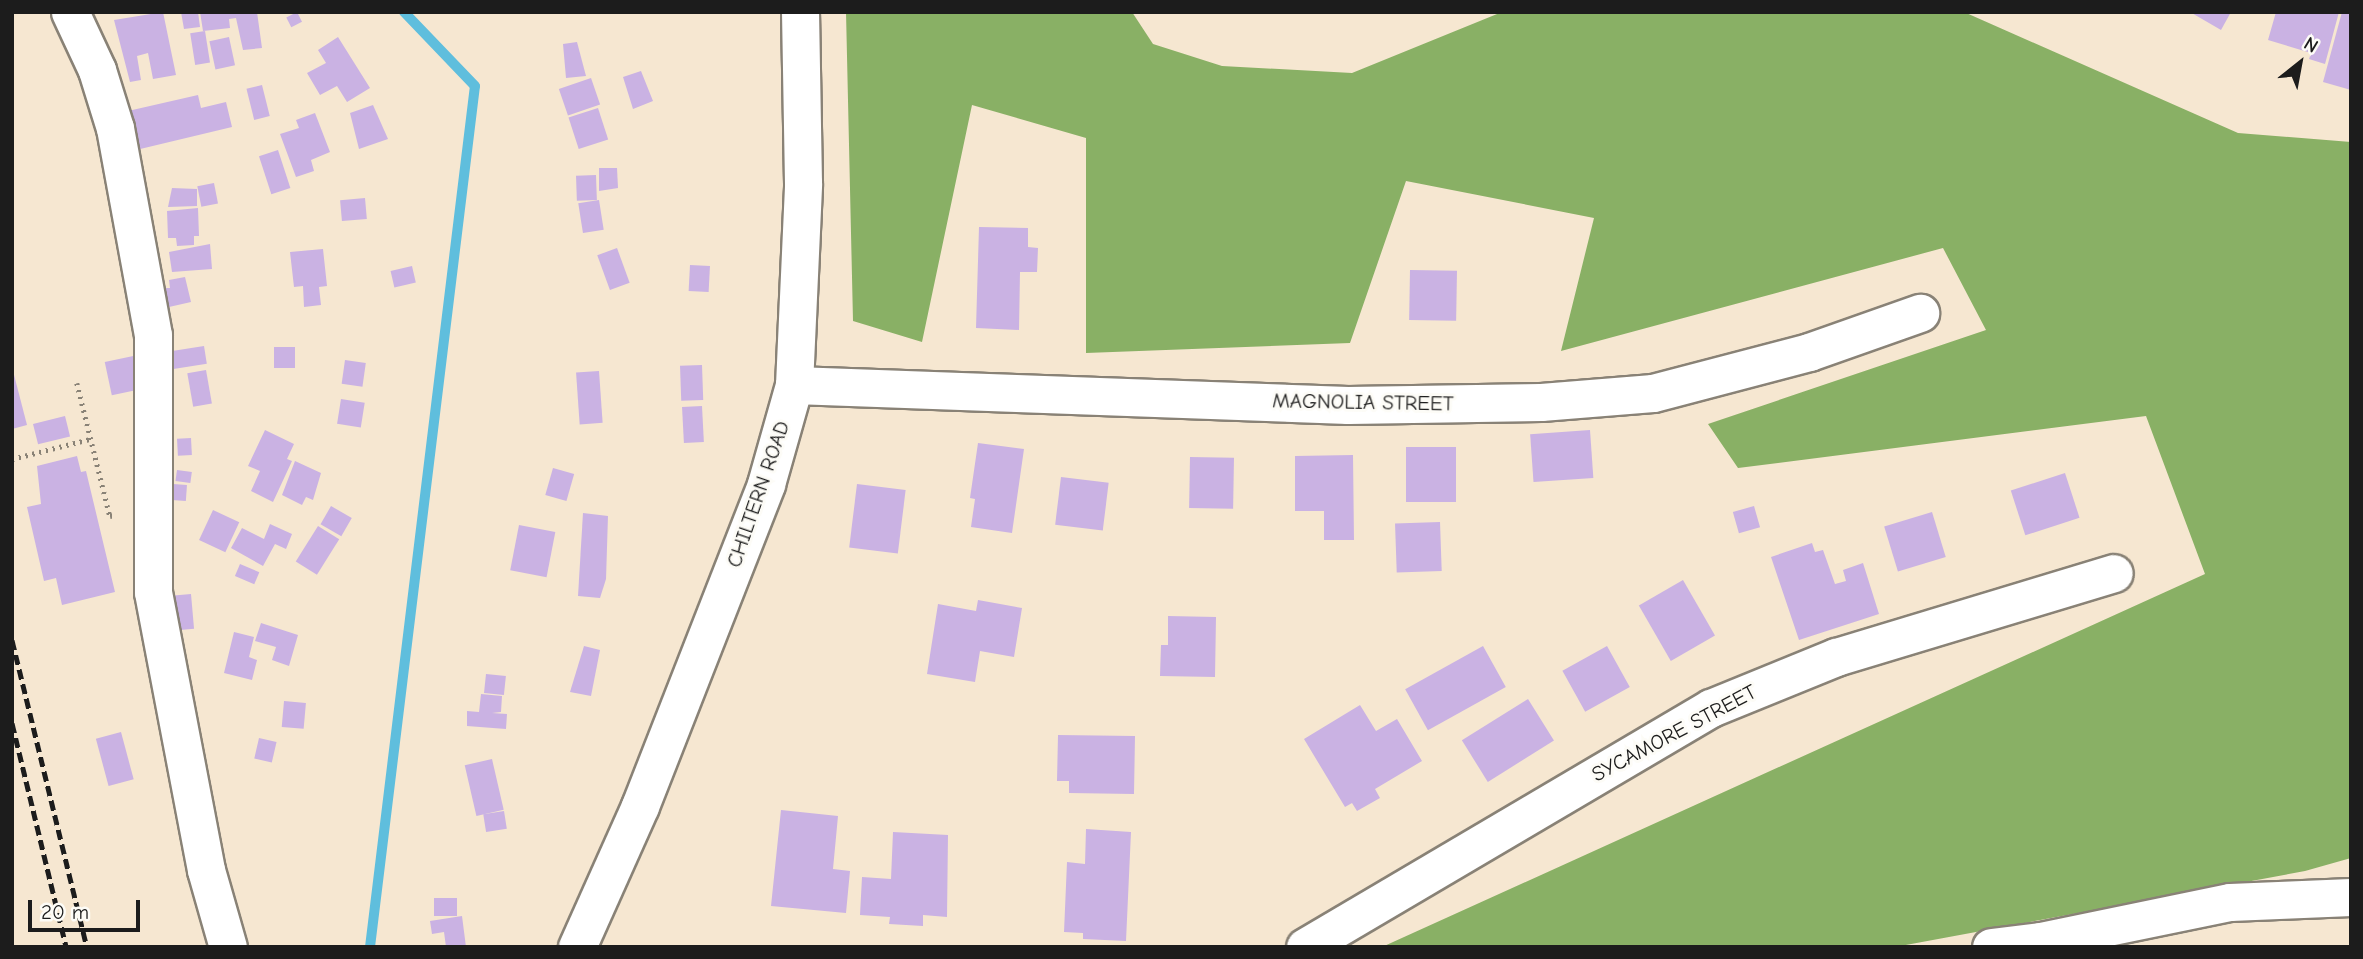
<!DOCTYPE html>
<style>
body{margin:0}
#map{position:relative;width:2363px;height:959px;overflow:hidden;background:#f6e7d1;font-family:"Comic Neue",sans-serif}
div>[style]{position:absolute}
.forest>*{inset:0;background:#89b065}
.stream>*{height:10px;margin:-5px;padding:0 5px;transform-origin:5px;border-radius:5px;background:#5fbedd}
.building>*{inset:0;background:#cab2e3;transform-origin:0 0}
.path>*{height:4.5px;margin-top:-2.25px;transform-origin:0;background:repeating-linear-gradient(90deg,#898276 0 2px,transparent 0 7px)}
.roads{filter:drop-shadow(2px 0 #898276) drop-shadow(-2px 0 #898276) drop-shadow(0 2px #898276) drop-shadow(0 -2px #898276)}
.minor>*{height:37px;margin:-18.5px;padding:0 18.5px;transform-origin:18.5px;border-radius:18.5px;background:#fff}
.rail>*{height:5px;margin-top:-2.5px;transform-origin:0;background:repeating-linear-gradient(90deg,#1c1c1c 0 10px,transparent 0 15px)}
span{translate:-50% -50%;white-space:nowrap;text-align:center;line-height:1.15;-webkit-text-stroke:6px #fdfcf7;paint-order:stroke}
.street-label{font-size:21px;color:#1c1c1c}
.frame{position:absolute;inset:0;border:14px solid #1c1c1c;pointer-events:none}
.north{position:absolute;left:2265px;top:28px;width:70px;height:70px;-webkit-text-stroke:5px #fdfcf7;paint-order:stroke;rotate:31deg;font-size:19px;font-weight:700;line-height:28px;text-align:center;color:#1c1c1c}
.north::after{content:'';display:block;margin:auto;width:24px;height:32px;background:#1c1c1c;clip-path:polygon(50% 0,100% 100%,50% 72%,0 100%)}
.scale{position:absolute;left:28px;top:900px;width:112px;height:32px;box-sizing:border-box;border:4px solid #1c1c1c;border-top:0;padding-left:9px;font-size:21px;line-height:24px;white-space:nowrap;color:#1c1c1c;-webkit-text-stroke:5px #fdfcf7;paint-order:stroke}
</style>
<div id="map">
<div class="forest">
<i style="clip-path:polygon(846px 12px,1132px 12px,1153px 44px,1222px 66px,1352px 73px,1502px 12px,1964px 12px,2238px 133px,2351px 142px,2351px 858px,2305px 871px,1895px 947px,1382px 947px,2205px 574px,2146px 416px,1738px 468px,1708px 424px,1986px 330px,1943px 248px,1561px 351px,1594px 218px,1406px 181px,1350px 343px,1086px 353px,1086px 138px,972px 105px,922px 342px,853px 321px)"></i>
</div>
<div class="stream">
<i style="left:370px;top:947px;width:867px;rotate:-83.05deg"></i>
<i style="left:475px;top:86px;width:103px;rotate:-133.8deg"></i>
</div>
<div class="building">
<i style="clip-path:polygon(163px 12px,176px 75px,153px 79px,148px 53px,137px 56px,141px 80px,130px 82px,114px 20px)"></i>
<i style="clip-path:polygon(181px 12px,198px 12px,200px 27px,184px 29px)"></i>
<i style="clip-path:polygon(200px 12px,257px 12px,262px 48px,243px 50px,236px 18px,229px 19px,230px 28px,203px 31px)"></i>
<i style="left:297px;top:12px;width:11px;height:12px;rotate:63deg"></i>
<i style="clip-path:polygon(2190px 12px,2231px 12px,2221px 30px)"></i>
<i style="clip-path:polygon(2276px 12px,2339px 12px,2325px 64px,2309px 59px,2311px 53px,2268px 40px)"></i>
<i style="clip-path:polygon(2342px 12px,2351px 12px,2351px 90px,2323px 82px)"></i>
<i style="left:205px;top:31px;width:32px;height:15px;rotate:81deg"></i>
<i style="left:229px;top:37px;width:29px;height:20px;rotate:78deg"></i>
<i style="clip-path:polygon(338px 37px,370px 88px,347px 102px,337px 86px,320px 95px,307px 73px,326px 63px,318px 50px)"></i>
<i style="clip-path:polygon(577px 42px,586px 76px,566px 78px,563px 44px)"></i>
<i style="clip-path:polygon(641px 71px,653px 101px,633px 109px,623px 77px)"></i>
<i style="left:591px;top:78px;width:28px;height:34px;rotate:71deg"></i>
<i style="left:262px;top:85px;width:32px;height:16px;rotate:76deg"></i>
<i style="clip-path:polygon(198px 95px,201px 108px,226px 102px,232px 127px,136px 150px,128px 111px)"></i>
<i style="clip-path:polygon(373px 105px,388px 139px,359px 149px,350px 113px)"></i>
<i style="left:598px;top:108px;width:33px;height:31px;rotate:72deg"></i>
<i style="clip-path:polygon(315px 113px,330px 152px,311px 160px,314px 171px,296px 177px,280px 134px,299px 128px,296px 120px)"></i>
<i style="left:278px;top:150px;width:40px;height:20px;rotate:72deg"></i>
<i style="clip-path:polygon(599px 168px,617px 168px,618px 188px,599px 191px)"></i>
<i style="left:596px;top:175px;width:25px;height:20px;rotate:88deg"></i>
<i style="left:214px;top:183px;width:21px;height:17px;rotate:79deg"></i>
<i style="clip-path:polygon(172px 188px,197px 189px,197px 206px,168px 207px)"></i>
<i style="left:365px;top:198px;width:21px;height:25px;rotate:85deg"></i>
<i style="left:599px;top:200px;width:30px;height:21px;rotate:81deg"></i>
<i style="clip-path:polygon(198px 208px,199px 236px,194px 236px,194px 245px,177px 246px,176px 238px,168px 238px,167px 211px)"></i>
<i style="clip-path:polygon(979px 227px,1028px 228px,1028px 247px,1038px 248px,1037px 272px,1020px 272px,1019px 330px,976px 328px)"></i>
<i style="clip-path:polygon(210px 244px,212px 269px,172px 272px,169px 252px)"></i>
<i style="left:617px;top:248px;width:37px;height:21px;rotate:70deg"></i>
<i style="clip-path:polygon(323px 249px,327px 286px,319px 287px,321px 305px,304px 307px,303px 286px,294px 287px,290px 252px)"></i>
<i style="left:690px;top:265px;width:20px;height:26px;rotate:3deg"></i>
<i style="left:412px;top:266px;width:17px;height:22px;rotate:77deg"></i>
<i style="left:1410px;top:270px;width:47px;height:50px;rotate:1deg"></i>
<i style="clip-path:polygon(185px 277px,191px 302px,169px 307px,165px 288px,170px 288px,169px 280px)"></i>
<i style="left:204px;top:346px;width:18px;height:37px;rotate:81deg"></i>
<i style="left:274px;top:347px;width:21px;height:21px"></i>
<i style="left:138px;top:355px;width:34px;height:34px;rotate:78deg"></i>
<i style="left:345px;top:360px;width:21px;height:24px;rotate:8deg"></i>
<i style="left:702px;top:365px;width:35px;height:22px;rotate:88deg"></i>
<i style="clip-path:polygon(12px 367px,27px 425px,12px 429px)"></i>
<i style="left:206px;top:370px;width:34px;height:19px;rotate:80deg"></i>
<i style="left:599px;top:371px;width:52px;height:23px;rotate:86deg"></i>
<i style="left:341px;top:399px;width:24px;height:25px;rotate:9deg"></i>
<i style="left:702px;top:406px;width:36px;height:20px;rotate:87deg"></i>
<i style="left:65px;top:416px;width:21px;height:33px;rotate:76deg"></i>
<i style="clip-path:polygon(265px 430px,294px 444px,287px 459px,292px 461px,273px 502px,251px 491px,260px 471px,248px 466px)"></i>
<i style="left:1590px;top:430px;width:48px;height:60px;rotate:86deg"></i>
<i style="left:191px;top:438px;width:17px;height:14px;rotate:87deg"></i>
<i style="clip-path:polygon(978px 443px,1024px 449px,1012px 533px,971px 527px,975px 499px,970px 498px)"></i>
<i style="left:1406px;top:447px;width:50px;height:55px"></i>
<i style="clip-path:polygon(1353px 455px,1354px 540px,1324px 540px,1324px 511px,1295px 511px,1295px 456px)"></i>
<i style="clip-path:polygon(77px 456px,81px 472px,86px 471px,115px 592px,62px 605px,56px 578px,44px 581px,27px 507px,41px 504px,37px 466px)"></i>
<i style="left:1190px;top:457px;width:44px;height:51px;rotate:1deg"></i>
<i style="clip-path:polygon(295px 461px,321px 473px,313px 500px,306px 497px,302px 505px,282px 495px)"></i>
<i style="left:553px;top:468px;width:22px;height:28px;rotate:16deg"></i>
<i style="left:177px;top:470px;width:15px;height:11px;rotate:8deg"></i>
<i style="left:2065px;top:473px;width:47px;height:57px;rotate:72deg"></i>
<i style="left:1061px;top:477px;width:48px;height:48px;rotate:7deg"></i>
<i style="left:173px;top:484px;width:14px;height:16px;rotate:4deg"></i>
<i style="left:857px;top:484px;width:49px;height:64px;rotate:7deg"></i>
<i style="left:331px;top:506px;width:24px;height:21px;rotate:30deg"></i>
<i style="left:1754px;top:506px;width:22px;height:22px;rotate:74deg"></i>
<i style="left:213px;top:510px;width:29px;height:33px;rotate:25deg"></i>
<i style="left:1932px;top:512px;width:47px;height:50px;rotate:73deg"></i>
<i style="clip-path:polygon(583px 513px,608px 516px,606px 579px,600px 598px,578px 596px)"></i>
<i style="left:1440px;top:522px;width:49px;height:45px;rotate:88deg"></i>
<i style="clip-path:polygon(270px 524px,292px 534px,286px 549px,275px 544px,263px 566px,231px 548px,242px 528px,264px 539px)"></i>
<i style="left:519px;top:525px;width:37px;height:46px;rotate:11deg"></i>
<i style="left:318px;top:526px;width:25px;height:42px;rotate:32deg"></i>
<i style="clip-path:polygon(1812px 543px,1815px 552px,1823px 550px,1835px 584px,1846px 581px,1843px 570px,1863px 563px,1879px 614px,1799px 640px,1771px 557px)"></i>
<i style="left:240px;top:564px;width:21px;height:13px;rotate:23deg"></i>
<i style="left:1683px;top:580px;width:64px;height:51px;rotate:60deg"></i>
<i style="left:191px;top:594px;width:35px;height:17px;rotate:85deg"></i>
<i style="clip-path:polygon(978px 600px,1022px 608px,1014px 657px,980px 651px,975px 682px,927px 674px,938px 604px,976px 611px)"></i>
<i style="clip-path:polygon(1168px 616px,1216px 617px,1215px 677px,1160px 676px,1161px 645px,1168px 645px)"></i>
<i style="clip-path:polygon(261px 623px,298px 635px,289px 666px,272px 660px,276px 647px,255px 641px)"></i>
<i style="clip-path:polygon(234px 632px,254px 637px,249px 657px,257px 660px,252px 680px,224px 673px)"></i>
<i style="clip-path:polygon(584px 646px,600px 650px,591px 696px,570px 692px)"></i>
<i style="left:1483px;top:646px;width:47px;height:89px;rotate:61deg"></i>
<i style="left:1607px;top:646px;width:47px;height:51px;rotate:61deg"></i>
<i style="left:486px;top:674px;width:20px;height:19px;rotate:6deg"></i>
<i style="clip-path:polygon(481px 694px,502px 696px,501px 712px,492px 713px,507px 714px,506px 729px,467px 726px,467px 711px,479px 712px)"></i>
<i style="left:1528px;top:699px;width:49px;height:78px;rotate:58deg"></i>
<i style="left:284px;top:701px;width:22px;height:26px;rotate:5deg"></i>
<i style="clip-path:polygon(1360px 705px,1376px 731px,1397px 719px,1422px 761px,1375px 789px,1380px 798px,1357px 811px,1352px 803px,1345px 807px,1304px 739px)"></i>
<i style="left:121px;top:732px;width:49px;height:26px;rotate:75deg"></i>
<i style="clip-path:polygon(1058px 735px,1135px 736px,1134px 794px,1069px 793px,1069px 781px,1057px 781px)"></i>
<i style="left:259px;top:738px;width:18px;height:21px;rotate:13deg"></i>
<i style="left:492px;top:759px;width:52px;height:28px;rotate:77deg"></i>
<i style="clip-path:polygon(781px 810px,838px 816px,833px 869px,850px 871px,846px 913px,771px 906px)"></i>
<i style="left:504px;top:811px;width:18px;height:21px;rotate:81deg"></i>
<i style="clip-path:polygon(1086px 829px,1131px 832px,1126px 941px,1083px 939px,1083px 933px,1064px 932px,1067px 862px,1085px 864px)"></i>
<i style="clip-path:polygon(893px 832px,948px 835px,947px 917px,923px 915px,923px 926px,889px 924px,890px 917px,860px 915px,862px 877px,891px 879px)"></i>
<i style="left:457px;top:898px;width:18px;height:23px;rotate:90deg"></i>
<i style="clip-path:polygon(462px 916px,466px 947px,446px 947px,444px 932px,432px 934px,430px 921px)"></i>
</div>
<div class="path">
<i style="left:77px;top:383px;width:137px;rotate:76.1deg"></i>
<i style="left:110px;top:516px;width:5px;rotate:-11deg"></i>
<i style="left:12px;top:459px;width:81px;rotate:-14.4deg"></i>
</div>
<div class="roads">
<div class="minor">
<i style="left:70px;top:12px;width:64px;rotate:65deg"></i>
<i style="left:97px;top:70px;width:61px;rotate:72.8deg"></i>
<i style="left:115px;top:128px;width:210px;rotate:79.6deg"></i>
<i style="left:153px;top:335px;width:257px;rotate:90deg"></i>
<i style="left:153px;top:592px;width:283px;rotate:79.2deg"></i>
<i style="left:206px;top:870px;width:80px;rotate:74.1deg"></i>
<i style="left:794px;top:385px;width:554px;rotate:2.07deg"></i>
<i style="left:1348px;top:405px;width:193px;rotate:-0.9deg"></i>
<i style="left:1541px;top:402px;width:112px;rotate:-4.6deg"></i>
<i style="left:1653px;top:393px;width:161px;rotate:-14.7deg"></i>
<i style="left:1809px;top:352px;width:118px;rotate:-19.4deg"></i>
<i style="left:577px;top:947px;width:154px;rotate:-65.9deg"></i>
<i style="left:640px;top:806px;width:346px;rotate:-68.6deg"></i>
<i style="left:766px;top:484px;width:103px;rotate:-74.2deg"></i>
<i style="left:794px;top:385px;width:202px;rotate:-87.4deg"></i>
<i style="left:803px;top:183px;width:171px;rotate:-91deg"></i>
<i style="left:1305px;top:947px;width:471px;rotate:-30.5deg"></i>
<i style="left:1711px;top:708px;width:135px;rotate:-22.2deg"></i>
<i style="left:1836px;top:657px;width:290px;rotate:-16.8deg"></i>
<i style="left:1991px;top:947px;width:49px;rotate:-7deg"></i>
<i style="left:2040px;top:941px;width:194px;rotate:-11.6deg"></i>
<i style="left:2230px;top:902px;width:121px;rotate:-2.4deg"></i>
</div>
</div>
<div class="rail">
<i style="left:12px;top:640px;width:316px;rotate:76.3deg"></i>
<i style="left:12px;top:723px;width:230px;rotate:76.4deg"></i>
</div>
<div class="street-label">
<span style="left:1363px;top:402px;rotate:1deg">MAGNOLIA STREET</span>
<span style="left:758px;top:494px;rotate:-71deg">CHILTERN ROAD</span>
<span style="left:1674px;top:733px;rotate:-28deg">SYCAMORE STREET</span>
</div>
<div class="frame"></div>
<div class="north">N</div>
<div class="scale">20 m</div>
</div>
